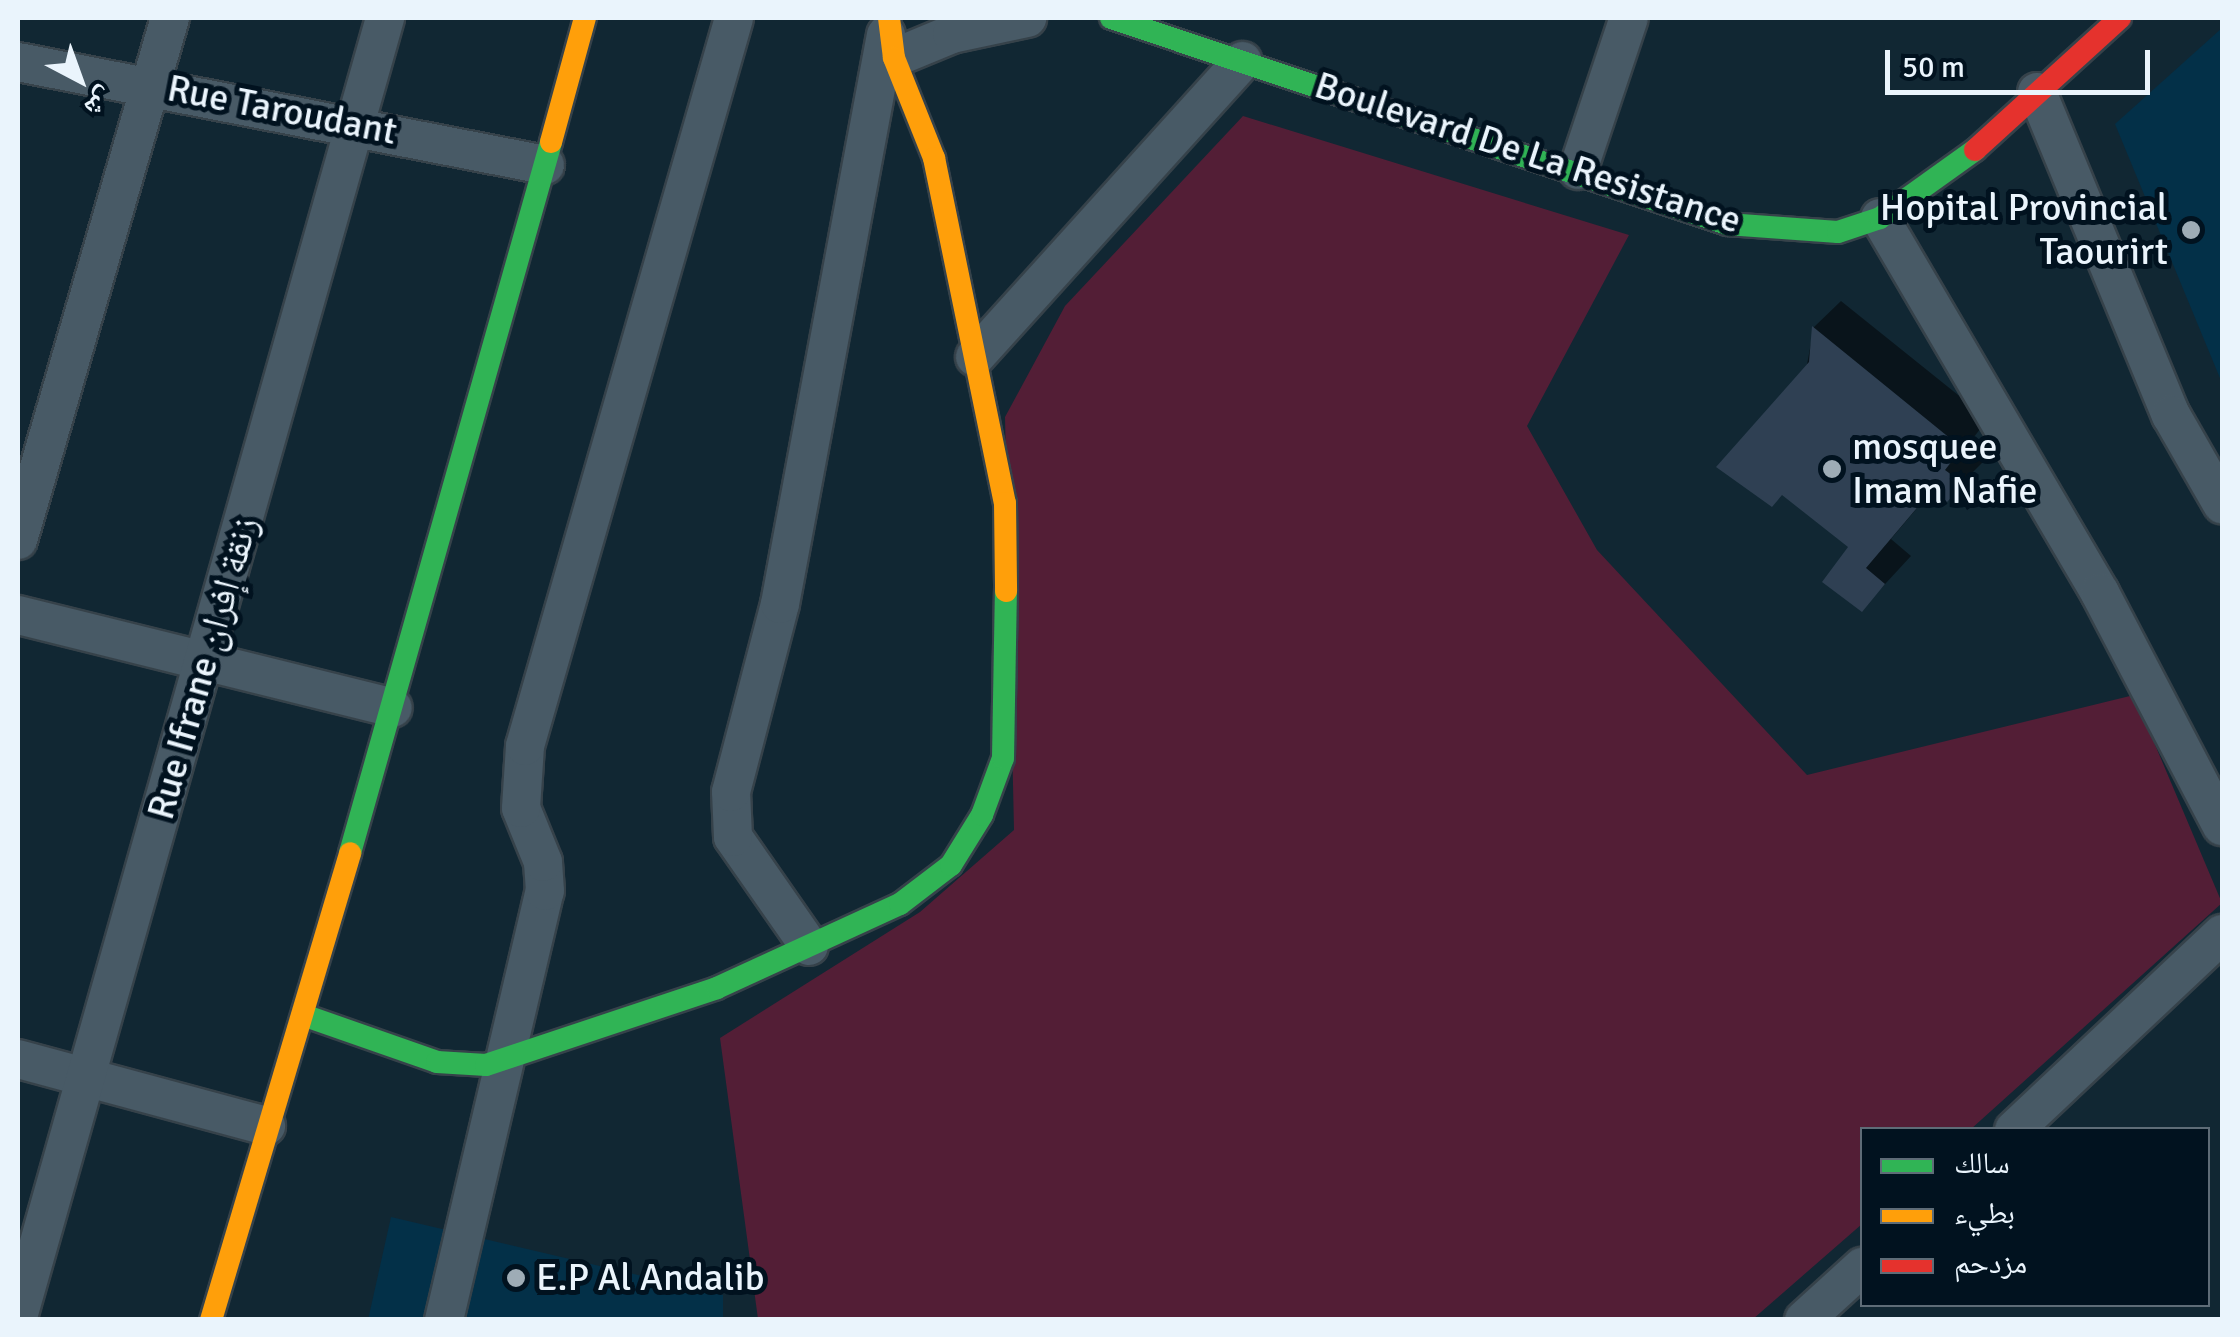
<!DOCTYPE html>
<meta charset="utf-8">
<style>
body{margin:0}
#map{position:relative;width:2240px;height:1337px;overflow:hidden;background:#112733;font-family:Signika,"Noto Naskh Arabic",sans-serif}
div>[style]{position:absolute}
.built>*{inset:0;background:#033048}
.green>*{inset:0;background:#531e36}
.shadow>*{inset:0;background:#0007}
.building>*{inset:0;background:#2f4053}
.roads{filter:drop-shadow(2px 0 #36424a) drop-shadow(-2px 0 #36424a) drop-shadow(0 2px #36424a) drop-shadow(0 -2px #36424a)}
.street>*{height:38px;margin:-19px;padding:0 19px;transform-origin:19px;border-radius:19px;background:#485a66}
.fast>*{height:22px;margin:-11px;padding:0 11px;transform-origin:11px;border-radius:11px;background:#30b455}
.slow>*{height:22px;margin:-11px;padding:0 11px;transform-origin:11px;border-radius:11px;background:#ff9f0a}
.jam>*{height:22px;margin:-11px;padding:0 11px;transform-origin:11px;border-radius:11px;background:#e5322d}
.dots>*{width:28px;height:28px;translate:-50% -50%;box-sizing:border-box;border:5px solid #01121f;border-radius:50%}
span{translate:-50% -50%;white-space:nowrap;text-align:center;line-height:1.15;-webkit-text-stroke:10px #01121f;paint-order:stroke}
.street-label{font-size:38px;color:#eaf4fc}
.poi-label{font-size:38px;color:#eaf4fc}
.right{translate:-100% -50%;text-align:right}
.left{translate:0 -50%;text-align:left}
.frame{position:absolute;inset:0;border:20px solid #eaf4fc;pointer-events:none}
.legend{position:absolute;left:1860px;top:1127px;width:350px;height:180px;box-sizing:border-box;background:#01121f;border:2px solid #5e6c77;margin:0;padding:12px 18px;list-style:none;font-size:30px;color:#eaf4fc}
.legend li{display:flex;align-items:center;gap:20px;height:50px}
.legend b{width:50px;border:2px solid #5e6c77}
.north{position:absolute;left:30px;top:30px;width:100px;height:100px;-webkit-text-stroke:8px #01121f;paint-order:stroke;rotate:139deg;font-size:28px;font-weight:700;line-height:40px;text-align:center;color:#eaf4fc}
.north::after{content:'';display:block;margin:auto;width:35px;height:45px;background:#eaf4fc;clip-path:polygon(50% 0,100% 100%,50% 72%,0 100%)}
.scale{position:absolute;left:1885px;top:50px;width:265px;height:45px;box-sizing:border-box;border:5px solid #eaf4fc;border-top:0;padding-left:12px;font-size:30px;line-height:35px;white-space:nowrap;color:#eaf4fc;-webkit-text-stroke:8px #01121f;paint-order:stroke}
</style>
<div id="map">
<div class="built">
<i style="clip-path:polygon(2222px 28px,2222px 383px,2115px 124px)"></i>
<i style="clip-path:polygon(391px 1217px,723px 1295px,723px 1319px,368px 1320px)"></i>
</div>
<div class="green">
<i style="clip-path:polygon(1243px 116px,1629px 235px,1527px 426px,1597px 550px,1807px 775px,2134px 695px,2222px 903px,1971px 1129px,1862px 1130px,1862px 1224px,1753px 1319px,758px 1319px,720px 1038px,920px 912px,1014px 830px,1005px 417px,1065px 306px)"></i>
</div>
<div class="shadow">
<i style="clip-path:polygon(1841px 301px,1988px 419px,1970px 442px,1989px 456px,1947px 498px,1935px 487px,1891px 539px,1911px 556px,1862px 609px,1851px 546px,1783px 492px,1814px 327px)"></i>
</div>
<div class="building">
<i style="clip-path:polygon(1812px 326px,1962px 448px,1945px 470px,1964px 484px,1947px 502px,1933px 489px,1866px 568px,1885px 584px,1862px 612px,1822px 582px,1848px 547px,1782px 495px,1772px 507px,1716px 467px,1809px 362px)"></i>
</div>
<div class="roads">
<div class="street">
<i style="left:894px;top:58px;width:63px;rotate:-22.5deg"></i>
<i style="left:952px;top:34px;width:77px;rotate:-12deg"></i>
<i style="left:18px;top:62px;width:537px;rotate:11.06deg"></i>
<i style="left:2037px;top:92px;width:350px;rotate:67.5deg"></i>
<i style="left:2171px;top:415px;width:103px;rotate:60.2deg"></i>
<i style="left:1578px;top:170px;width:160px;rotate:-71.5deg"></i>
<i style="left:1880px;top:218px;width:435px;rotate:59.6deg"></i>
<i style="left:2100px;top:593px;width:263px;rotate:62.4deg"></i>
<i style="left:975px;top:357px;width:399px;rotate:-47.9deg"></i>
<i style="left:18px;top:540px;width:544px;rotate:-73.77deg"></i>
<i style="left:18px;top:615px;width:386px;rotate:13.9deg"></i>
<i style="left:809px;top:946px;width:133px;rotate:-124.9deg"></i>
<i style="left:733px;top:837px;width:45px;rotate:-92.5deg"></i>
<i style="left:731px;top:792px;width:194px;rotate:-75.4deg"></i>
<i style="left:780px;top:604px;width:579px;rotate:-79.45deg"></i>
<i style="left:18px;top:1059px;width:257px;rotate:15.1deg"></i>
<i style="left:2014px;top:1130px;width:286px;rotate:-43.3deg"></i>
<i style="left:18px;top:1317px;width:1350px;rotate:-74.22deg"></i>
<i style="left:444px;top:1320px;width:441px;rotate:-76.8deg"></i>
<i style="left:545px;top:891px;width:29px;rotate:-94deg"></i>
<i style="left:543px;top:862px;width:58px;rotate:-112.2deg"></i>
<i style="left:521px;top:808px;width:62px;rotate:-86.3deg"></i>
<i style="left:525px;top:746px;width:757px;rotate:-73.98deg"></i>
<i style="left:1804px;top:1320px;width:79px;rotate:-42.4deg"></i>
</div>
<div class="fast">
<i style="left:1111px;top:18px;width:650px;rotate:18.49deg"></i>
<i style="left:1727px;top:224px;width:111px;rotate:4.1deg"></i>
<i style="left:1838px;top:232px;width:44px;rotate:-18.4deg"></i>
<i style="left:1880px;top:218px;width:117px;rotate:-35.6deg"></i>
<i style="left:350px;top:853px;width:739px;rotate:-74.21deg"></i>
<i style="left:303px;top:1015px;width:142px;rotate:19.3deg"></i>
<i style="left:437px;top:1062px;width:49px;rotate:3.5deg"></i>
<i style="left:486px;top:1065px;width:243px;rotate:-18.4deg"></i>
<i style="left:717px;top:988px;width:201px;rotate:-24.7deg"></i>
<i style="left:900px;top:904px;width:64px;rotate:-37.4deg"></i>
<i style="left:951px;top:865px;width:59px;rotate:-58.2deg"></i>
<i style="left:982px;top:815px;width:61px;rotate:-69.8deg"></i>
<i style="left:1003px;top:758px;width:167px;rotate:-89deg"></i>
</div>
<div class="slow">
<i style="left:889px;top:18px;width:40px;rotate:82.9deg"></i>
<i style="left:894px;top:58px;width:108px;rotate:68.2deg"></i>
<i style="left:934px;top:158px;width:352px;rotate:78.4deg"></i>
<i style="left:1005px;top:503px;width:88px;rotate:89.3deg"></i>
<i style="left:551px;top:142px;width:129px;rotate:-74.7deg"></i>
<i style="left:211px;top:1320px;width:487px;rotate:-73.4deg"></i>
</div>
<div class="jam">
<i style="left:1975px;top:150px;width:196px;rotate:-42.3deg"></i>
</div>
</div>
<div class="dots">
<i style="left:2191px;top:230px;background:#9eacb6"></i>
<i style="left:1832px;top:469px;background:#9eacb6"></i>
<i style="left:516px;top:1278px;background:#9eacb6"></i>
</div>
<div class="street-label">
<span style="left:282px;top:110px;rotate:11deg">Rue Taroudant</span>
<span style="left:1528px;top:153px;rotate:18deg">Boulevard De La Resistance</span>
<span style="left:203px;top:668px;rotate:-74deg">Rue Ifrane زنقة إفران</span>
</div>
<div class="poi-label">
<span class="right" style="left:2168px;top:230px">Hopital Provincial<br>Taourirt</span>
<span class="left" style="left:1852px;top:469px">mosquee<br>Imam Nafie</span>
<span class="left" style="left:536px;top:1278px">E.P Al Andalib</span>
</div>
<div class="frame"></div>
<ul class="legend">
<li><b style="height:12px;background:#30b455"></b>سالك</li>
<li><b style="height:12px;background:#ff9f0a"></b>بطيء</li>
<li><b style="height:12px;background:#e5322d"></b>مزدحم</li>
</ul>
<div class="north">ش</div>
<div class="scale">50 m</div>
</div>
